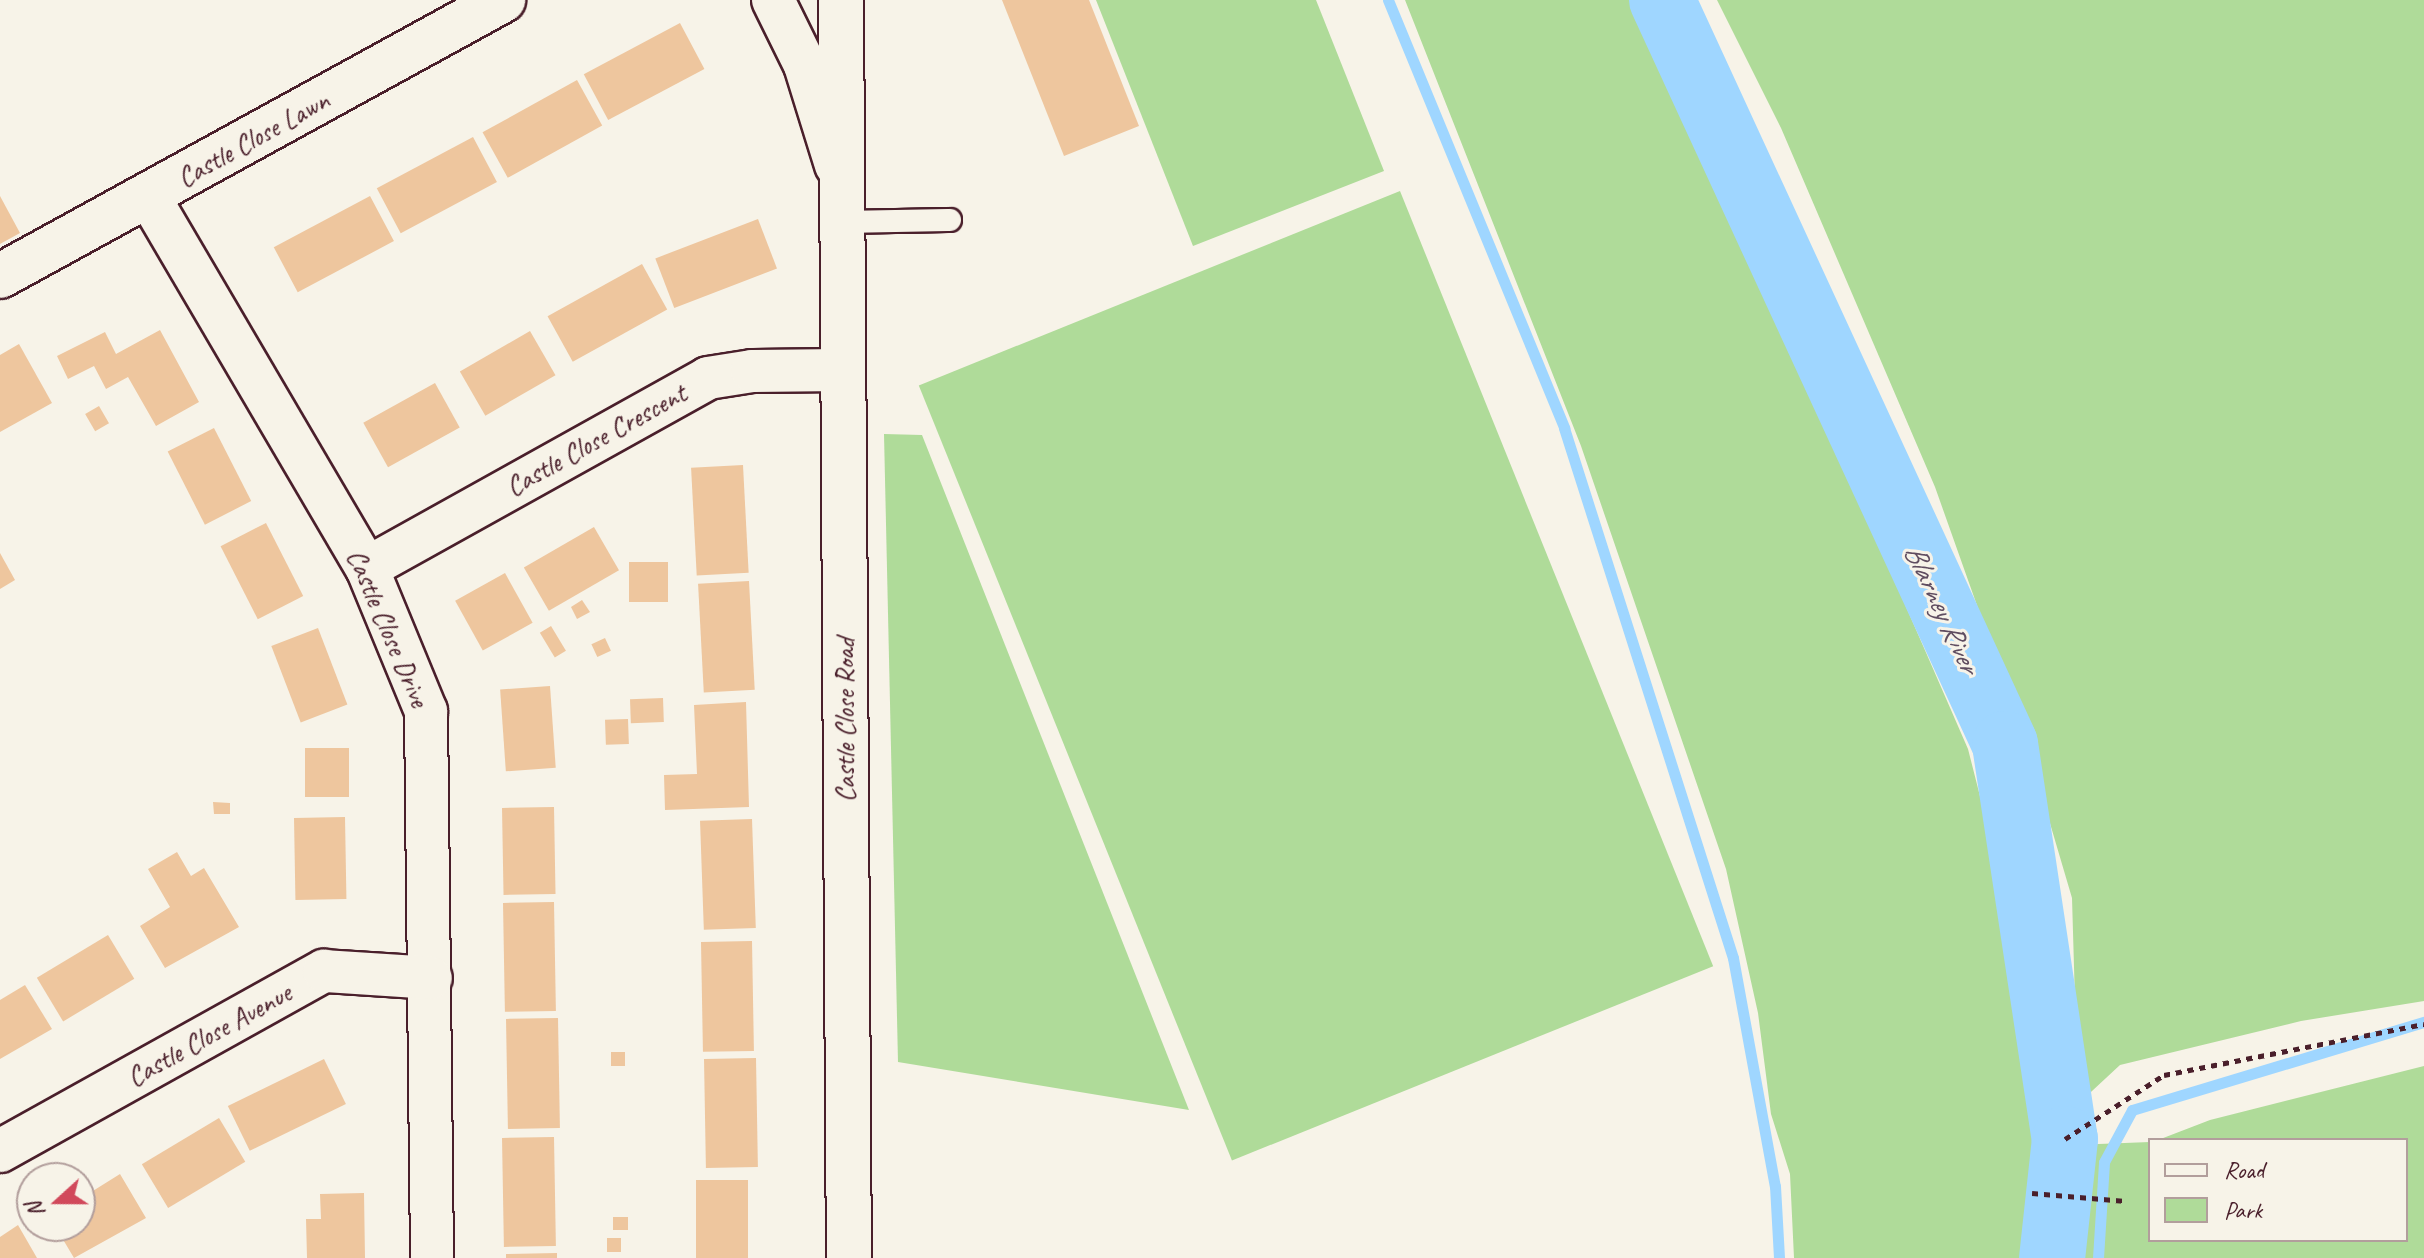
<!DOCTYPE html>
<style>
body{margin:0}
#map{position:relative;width:2424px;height:1258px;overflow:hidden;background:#f7f3e8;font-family:Caveat,sans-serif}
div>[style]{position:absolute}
.green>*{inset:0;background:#afdb99;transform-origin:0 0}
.stream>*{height:11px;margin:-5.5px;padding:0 5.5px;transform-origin:5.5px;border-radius:5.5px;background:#9fd6ff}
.river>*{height:66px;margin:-33px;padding:0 33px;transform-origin:33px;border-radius:33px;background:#9fd6ff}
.building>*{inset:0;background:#eec69e;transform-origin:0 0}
.path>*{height:5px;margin-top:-2.5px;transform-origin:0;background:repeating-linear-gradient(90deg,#4a1f2b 0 6px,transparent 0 12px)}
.roads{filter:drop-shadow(2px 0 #4a1f2b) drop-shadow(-2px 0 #4a1f2b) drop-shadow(0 2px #4a1f2b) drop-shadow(0 -2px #4a1f2b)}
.service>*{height:22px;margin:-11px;padding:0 11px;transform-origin:11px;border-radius:11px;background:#f7f3e8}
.minor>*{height:42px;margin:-21px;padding:0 21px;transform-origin:21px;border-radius:21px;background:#f7f3e8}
.tertiary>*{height:44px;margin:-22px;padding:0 22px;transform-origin:22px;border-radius:22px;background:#f7f3e8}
span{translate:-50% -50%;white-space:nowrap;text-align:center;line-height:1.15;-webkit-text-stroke:6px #f7f3e8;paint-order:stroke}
.street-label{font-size:28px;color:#4a1f2b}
.water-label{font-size:30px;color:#5f4d60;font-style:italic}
.legend{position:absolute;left:2148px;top:1138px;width:260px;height:104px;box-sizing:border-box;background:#f7f3e8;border:2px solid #b29e9c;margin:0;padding:10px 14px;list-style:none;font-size:24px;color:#4a1f2b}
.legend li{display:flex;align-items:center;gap:16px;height:40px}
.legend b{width:40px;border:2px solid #b29e9c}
.north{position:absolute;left:16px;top:1162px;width:80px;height:80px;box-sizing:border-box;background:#f7f3e8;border:2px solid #b29e9c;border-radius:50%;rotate:249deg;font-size:22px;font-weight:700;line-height:32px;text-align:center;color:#4a1f2b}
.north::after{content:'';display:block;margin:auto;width:28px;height:36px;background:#d1495b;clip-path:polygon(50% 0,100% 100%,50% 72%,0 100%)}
</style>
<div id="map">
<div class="green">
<i style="clip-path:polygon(1096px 0,1316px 0,1384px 171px,1193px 246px)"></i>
<i style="clip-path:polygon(1405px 0,1642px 0,1731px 158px,1823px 416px,1968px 749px,1997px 863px,2030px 1044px,2037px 1115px,2033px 1258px,1794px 1258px,1790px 1174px,1771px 1114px,1758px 1013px,1726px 869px,1581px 446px)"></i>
<i style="clip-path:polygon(1717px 0,2424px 0,2424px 1001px,2301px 1021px,2120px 1065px,2078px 1104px,2072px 898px,2029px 752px,1935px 487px,1781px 128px)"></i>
<i style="left:1400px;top:191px;width:836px;height:519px;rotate:68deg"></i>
<i style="clip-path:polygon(884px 434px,922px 435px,1189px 1110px,898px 1062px)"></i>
<i style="clip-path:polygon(2424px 1066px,2424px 1258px,2059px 1258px,2073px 1145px,2150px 1142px,2150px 1240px,2406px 1240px,2406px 1140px,2158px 1140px,2210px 1120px)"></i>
</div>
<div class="stream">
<i style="left:1388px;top:0;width:463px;rotate:67.6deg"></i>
<i style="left:1564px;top:428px;width:556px;rotate:72.31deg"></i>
<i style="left:1733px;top:958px;width:232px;rotate:79.6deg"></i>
<i style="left:1775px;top:1186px;width:72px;rotate:86.8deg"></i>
<i style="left:2098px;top:1258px;width:96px;rotate:-86.4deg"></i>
<i style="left:2104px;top:1162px;width:59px;rotate:-61.7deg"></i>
<i style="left:2132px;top:1110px;width:305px;rotate:-16.8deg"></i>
</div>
<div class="river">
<i style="left:1662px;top:0;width:819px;rotate:65.25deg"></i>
<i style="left:2005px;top:744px;width:400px;rotate:81.4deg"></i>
<i style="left:2065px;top:1139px;width:120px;rotate:96.2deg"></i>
</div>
<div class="building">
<i style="clip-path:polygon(1002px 0,1089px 0,1139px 126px,1064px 156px)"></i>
<i style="left:680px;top:23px;width:52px;height:109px;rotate:62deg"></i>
<i style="left:577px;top:80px;width:52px;height:108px;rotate:61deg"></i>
<i style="left:473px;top:137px;width:51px;height:109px;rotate:62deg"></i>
<i style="clip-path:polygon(0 196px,20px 233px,0 244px)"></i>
<i style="left:370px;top:196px;width:51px;height:109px;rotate:62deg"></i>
<i style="left:758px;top:219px;width:53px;height:110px;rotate:69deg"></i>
<i style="left:642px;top:264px;width:52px;height:108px;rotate:61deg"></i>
<i style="clip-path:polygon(160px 330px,199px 402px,156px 426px,128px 377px,106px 389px,94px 366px,68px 379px,57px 356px,105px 332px,116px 354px)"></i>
<i style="left:530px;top:331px;width:51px;height:81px;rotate:60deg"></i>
<i style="clip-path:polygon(19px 344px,52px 403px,0 432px,0 355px)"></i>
<i style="left:435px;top:383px;width:51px;height:82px;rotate:61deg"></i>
<i style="left:99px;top:406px;width:20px;height:16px;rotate:60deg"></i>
<i style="left:214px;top:428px;width:82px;height:52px;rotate:63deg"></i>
<i style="left:743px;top:465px;width:108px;height:52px;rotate:87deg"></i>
<i style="left:266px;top:523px;width:82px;height:51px;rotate:63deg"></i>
<i style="left:594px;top:527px;width:50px;height:81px;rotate:60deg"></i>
<i style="clip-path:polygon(0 553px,15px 580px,0 589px)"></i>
<i style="left:629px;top:562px;width:39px;height:40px"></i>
<i style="left:505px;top:573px;width:57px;height:57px;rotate:61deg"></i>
<i style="left:749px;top:581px;width:109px;height:51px;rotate:87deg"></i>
<i style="clip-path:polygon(582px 600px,590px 612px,577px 619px,571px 607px)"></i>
<i style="left:551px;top:626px;width:29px;height:13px;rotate:59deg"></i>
<i style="left:318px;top:628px;width:82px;height:50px;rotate:69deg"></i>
<i style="left:605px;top:638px;width:14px;height:15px;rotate:65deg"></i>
<i style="left:550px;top:686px;width:82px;height:50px;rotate:86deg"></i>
<i style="left:663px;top:698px;width:24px;height:33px;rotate:88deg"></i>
<i style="clip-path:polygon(746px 702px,749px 807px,665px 810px,664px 775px,697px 774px,694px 705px)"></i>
<i style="left:628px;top:719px;width:25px;height:23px;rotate:88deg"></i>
<i style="left:305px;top:748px;width:44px;height:49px"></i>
<i style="clip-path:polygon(213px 802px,230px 803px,230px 814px,214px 814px)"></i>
<i style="left:554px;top:807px;width:87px;height:52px;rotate:89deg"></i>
<i style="left:345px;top:817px;width:82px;height:51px;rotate:89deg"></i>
<i style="left:752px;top:819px;width:109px;height:52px;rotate:88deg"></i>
<i style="clip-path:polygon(177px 852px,191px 876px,204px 868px,239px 927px,165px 968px,140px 926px,170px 907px,148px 869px)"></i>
<i style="left:554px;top:902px;width:109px;height:51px;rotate:89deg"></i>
<i style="left:108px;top:935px;width:51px;height:83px;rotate:59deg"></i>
<i style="left:752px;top:941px;width:110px;height:51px;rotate:89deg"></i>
<i style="clip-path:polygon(25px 985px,52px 1029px,0 1059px,0 1000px)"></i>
<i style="left:558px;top:1018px;width:110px;height:52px;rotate:89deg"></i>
<i style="left:611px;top:1052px;width:14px;height:14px"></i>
<i style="left:756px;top:1058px;width:109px;height:52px;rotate:89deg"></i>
<i style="left:324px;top:1059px;width:50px;height:107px;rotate:64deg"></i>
<i style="left:219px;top:1118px;width:51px;height:90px;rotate:59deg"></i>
<i style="left:554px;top:1137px;width:109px;height:52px;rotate:89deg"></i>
<i style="clip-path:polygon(120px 1174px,146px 1218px,74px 1258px,55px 1226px,80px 1226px,80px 1199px)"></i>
<i style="left:696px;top:1180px;width:52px;height:78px"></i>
<i style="clip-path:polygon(364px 1193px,365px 1258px,307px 1258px,306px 1219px,321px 1219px,320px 1194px)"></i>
<i style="left:628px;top:1217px;width:13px;height:15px;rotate:90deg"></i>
<i style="clip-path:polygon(18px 1225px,37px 1258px,0 1258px,0 1237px)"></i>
<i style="left:607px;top:1238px;width:14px;height:14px"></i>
<i style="clip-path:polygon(557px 1253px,557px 1258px,506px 1258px,506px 1254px)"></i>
</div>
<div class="path">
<i style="left:2065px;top:1139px;width:118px;rotate:-32.9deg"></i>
<i style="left:2164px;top:1075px;width:265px;rotate:-11.1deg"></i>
<i style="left:2032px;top:1193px;width:94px;rotate:4.9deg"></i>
</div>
<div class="roads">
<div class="service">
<i style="left:841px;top:222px;width:109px;rotate:-1.1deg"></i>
</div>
<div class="minor">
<i style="left:773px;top:0;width:72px;rotate:63.8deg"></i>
<i style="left:805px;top:65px;width:105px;rotate:72.8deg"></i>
<i style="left:149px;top:197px;width:430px;rotate:59.6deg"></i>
<i style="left:367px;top:568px;width:155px;rotate:67.6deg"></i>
<i style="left:426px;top:711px;width:547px;rotate:89.37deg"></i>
<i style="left:367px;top:568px;width:390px;rotate:-29.1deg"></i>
<i style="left:708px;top:378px;width:45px;rotate:-9deg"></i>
<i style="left:752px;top:371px;width:90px;rotate:-0.6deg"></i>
<i style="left:0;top:1151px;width:371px;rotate:-29.1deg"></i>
<i style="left:324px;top:971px;width:107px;rotate:3.7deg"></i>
</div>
<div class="tertiary">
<i style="left:841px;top:0;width:1258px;rotate:89.64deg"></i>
<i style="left:0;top:276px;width:574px;rotate:-28.75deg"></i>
</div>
</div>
<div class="street-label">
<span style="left:253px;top:139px;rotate:-29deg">Castle Close Lawn</span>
<span style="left:596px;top:440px;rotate:-29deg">Castle Close Crescent</span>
<span style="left:388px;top:628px;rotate:67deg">Castle Close Drive</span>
<span style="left:845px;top:720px;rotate:-90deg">Castle Close Road</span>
<span style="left:209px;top:1035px;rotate:-29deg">Castle Close Avenue</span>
</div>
<div class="water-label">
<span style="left:1942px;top:608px;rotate:65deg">Blarney River</span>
</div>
<ul class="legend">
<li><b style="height:10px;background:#f7f3e8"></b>Road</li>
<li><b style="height:22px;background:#afdb99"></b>Park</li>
</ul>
<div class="north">N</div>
</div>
